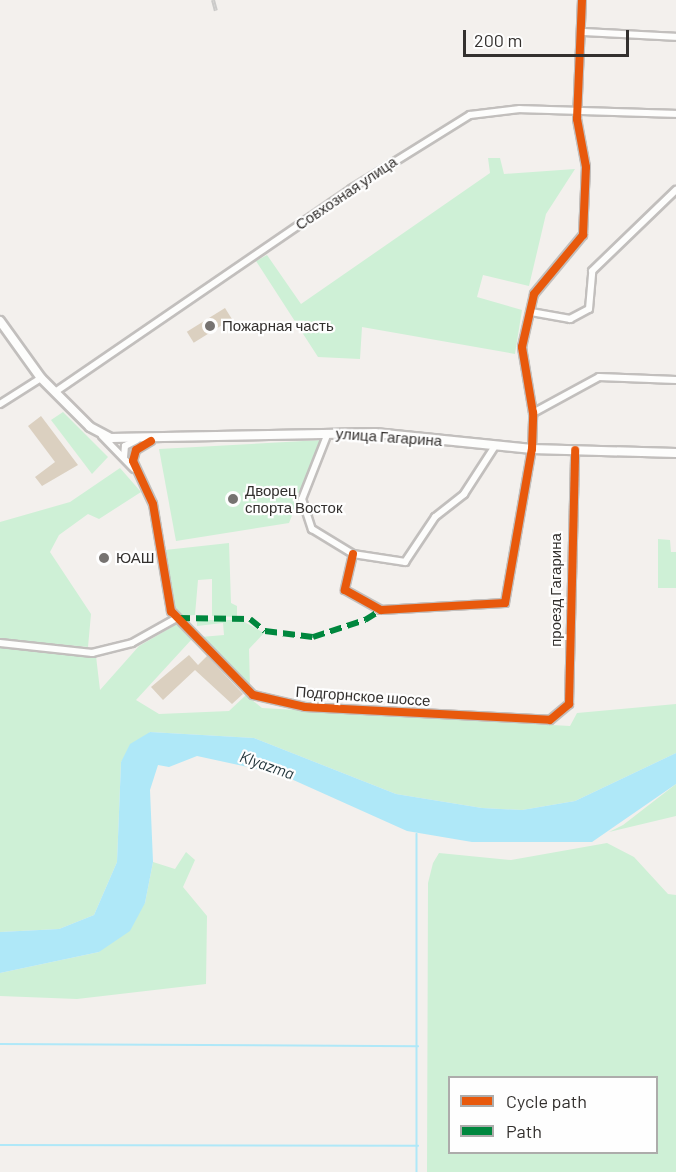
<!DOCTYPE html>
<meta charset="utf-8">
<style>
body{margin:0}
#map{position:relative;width:676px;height:1172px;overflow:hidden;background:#f3f0ed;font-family:Barlow,sans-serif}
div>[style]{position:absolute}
.green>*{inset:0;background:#cef0d6}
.water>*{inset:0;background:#afe8f8}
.stream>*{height:1.5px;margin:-0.75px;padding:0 0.75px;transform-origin:0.75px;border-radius:0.75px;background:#afe8f8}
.building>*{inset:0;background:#dbd0c0;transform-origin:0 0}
.roads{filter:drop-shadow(2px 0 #c2bfbd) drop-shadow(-2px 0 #c2bfbd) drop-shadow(0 2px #c2bfbd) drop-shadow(0 -2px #c2bfbd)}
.minor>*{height:6px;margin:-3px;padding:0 3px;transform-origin:3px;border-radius:3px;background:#fdfdfc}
.major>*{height:8px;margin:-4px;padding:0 4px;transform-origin:4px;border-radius:4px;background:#fdfdfc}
.rail>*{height:4px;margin-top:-2px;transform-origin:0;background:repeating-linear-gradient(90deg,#fefefe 0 4.5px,#cbcac9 0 9px);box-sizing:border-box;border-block:2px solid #cbcac9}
.quiet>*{height:6px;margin-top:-3px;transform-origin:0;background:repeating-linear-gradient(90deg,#00873e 0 12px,transparent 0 18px)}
.cycleway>*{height:8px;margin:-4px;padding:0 4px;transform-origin:4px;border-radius:4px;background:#e8590c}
.dots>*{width:16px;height:16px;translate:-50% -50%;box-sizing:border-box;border:3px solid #fefefe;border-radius:50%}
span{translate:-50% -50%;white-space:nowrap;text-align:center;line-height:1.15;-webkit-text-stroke:4.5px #fefefe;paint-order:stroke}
.street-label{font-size:15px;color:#33302e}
.poi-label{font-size:15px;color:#33302e}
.left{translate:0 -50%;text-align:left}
.water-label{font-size:16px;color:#1b2f35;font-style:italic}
.legend{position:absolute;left:448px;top:1076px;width:210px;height:78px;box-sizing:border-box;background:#fefefe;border:2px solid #adacab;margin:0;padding:8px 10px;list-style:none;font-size:18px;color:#33302e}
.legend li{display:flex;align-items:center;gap:12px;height:30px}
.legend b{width:30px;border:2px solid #adacab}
.scale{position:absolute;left:463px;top:30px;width:166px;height:27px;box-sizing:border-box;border:3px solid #33302e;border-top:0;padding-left:8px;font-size:18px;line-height:21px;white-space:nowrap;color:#33302e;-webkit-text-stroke:4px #fefefe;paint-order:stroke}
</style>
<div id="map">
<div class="green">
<i style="clip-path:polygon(488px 158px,500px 158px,504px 174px,575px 169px,546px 214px,529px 286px,483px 275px,477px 297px,522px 310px,515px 354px,362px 327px,360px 359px,318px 357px,256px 261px,267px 255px,301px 304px,490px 173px)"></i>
<i style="clip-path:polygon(63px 412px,108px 457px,92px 474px,51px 420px)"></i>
<i style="clip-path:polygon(322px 440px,289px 523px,176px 541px,159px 449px)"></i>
<i style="clip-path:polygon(120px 468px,141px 492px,99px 519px,88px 514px,59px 535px,50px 552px,91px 614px,88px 647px,0 639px,0 522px,70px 502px)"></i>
<i style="clip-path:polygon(658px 539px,670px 540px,671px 552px,676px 552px,676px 588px,658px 588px)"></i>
<i style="clip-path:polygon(229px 543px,231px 603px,237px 606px,237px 617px,212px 616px,212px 579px,198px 580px,195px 615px,183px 616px,175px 607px,165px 550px)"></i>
<i style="clip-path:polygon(197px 620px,241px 620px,264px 633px,249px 649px,250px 688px,201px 637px,224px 635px,223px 623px,197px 626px)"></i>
<i style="clip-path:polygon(177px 624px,192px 639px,136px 700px,159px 714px,229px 711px,246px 695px,262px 708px,570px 726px,577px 713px,676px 704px,676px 753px,575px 801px,522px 810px,482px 808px,396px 794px,254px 738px,150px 732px,121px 762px,117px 862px,94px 915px,59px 929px,0 932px,0 645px,96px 656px,100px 690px,139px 646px)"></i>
<i style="clip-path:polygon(676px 784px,676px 816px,609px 832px,623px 825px)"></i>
<i style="clip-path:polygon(evenodd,607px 843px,634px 857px,668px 894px,676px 895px,676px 1172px,427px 1172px,428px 883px,433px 863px,439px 853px,511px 860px,607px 843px,450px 1078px,656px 1078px,656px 1152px,450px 1152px,450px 1078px)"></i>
<i style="clip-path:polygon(186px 852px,195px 860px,183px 887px,207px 916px,206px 984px,77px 999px,0 996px,0 973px,99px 952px,145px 903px,153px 862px,175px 869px)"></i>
</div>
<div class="water">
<i style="clip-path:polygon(150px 732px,254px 738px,396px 794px,482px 808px,522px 810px,575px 801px,676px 753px,676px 784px,592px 842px,472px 842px,407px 831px,280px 774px,197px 756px,169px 767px,158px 765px,150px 790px,153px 862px,145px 903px,130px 931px,99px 952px,0 973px,0 932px,59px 929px,94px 915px,117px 862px,121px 762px,130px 744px)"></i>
</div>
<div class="stream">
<i style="left:417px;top:834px;width:338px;rotate:90deg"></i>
<i style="left:0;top:1044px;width:418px;rotate:0.3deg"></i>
<i style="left:0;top:1145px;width:418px;rotate:0.1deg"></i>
</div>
<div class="building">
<i style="left:225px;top:308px;width:13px;height:45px;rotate:58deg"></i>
<i style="clip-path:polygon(41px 416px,78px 465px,42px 486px,35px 477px,55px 462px,28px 426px)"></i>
<i style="clip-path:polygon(189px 655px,198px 665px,207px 656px,243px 694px,232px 704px,195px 670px,163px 700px,151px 687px)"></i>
</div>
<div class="roads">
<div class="minor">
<i style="left:582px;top:32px;width:94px;rotate:3deg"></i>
<i style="left:531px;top:312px;width:40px;rotate:10deg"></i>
<i style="left:570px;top:319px;width:21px;rotate:-28deg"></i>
<i style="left:589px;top:309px;width:38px;rotate:-85deg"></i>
<i style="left:592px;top:271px;width:117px;rotate:-44deg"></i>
<i style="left:55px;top:392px;width:359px;rotate:-34.4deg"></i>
<i style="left:351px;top:189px;width:140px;rotate:-31.9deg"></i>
<i style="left:470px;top:115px;width:50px;rotate:-6.8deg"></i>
<i style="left:520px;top:109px;width:156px;rotate:1.8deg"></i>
<i style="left:0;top:404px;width:49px;rotate:-32.4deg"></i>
<i style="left:533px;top:413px;width:75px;rotate:-28.6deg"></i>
<i style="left:599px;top:377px;width:77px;rotate:2.2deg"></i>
<i style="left:328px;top:433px;width:71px;rotate:111.5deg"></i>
<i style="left:302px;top:499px;width:32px;rotate:72deg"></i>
<i style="left:312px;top:529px;width:48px;rotate:31.4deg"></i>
<i style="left:353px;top:554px;width:53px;rotate:8.7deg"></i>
<i style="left:405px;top:562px;width:54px;rotate:-56.3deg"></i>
<i style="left:435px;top:517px;width:37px;rotate:-38deg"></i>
<i style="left:464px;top:494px;width:57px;rotate:-57.1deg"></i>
<i style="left:102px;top:436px;width:46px;rotate:45.9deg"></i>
<i style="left:151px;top:441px;width:17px;rotate:149deg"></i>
<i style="left:136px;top:450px;width:11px;rotate:105deg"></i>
<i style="left:133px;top:461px;width:47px;rotate:65.1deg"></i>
<i style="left:153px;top:504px;width:109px;rotate:80.5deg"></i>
<i style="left:171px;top:611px;width:117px;rotate:45.7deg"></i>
<i style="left:253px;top:695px;width:53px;rotate:13deg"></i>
<i style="left:305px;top:707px;width:245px;rotate:3deg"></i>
<i style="left:550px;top:720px;width:25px;rotate:-40deg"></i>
<i style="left:569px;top:704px;width:254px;rotate:-88.6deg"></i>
<i style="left:124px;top:457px;width:11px;rotate:-85deg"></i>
<i style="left:125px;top:446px;width:13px;rotate:-27deg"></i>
<i style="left:353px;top:554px;width:37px;rotate:103deg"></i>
<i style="left:345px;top:590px;width:41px;rotate:29.1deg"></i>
<i style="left:381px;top:610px;width:124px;rotate:-3.2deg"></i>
<i style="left:505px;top:603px;width:156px;rotate:-80.1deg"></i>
<i style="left:532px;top:449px;width:36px;rotate:-88deg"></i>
<i style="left:533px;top:413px;width:67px;rotate:-99.5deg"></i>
<i style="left:522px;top:347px;width:54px;rotate:-77.2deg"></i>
<i style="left:534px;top:294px;width:77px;rotate:-50.3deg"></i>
<i style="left:583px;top:235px;width:68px;rotate:-87.5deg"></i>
<i style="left:586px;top:167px;width:49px;rotate:-100.6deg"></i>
<i style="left:577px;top:119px;width:119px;rotate:-87.6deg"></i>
<i style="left:0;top:643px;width:93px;rotate:6.2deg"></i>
<i style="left:92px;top:653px;width:41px;rotate:-14deg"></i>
<i style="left:132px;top:643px;width:51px;rotate:-29.1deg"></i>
</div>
<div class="major">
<i style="left:0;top:321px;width:70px;rotate:54.3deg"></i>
<i style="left:41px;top:378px;width:69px;rotate:45deg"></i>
<i style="left:90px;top:427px;width:24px;rotate:28deg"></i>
<i style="left:111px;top:438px;width:264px;rotate:-1.1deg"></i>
<i style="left:375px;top:433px;width:158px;rotate:5.8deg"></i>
<i style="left:532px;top:449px;width:144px;rotate:1.6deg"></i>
</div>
</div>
<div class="rail">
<i style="left:213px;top:0;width:11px;rotate:75deg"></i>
</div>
<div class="quiet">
<i style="left:178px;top:618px;width:72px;rotate:0.8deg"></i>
<i style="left:250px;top:619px;width:19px;rotate:39deg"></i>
<i style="left:265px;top:631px;width:48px;rotate:7.1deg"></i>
<i style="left:313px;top:637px;width:55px;rotate:-18.1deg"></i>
<i style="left:365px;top:620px;width:19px;rotate:-32deg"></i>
</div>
<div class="cycleway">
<i style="left:151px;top:441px;width:17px;rotate:149deg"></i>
<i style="left:136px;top:450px;width:11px;rotate:105deg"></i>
<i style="left:133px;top:461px;width:47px;rotate:65.1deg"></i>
<i style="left:153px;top:504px;width:109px;rotate:80.5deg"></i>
<i style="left:171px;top:611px;width:117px;rotate:45.7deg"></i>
<i style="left:253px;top:695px;width:53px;rotate:13deg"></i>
<i style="left:305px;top:707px;width:245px;rotate:3deg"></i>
<i style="left:550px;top:720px;width:25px;rotate:-40deg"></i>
<i style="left:569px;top:704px;width:254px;rotate:-88.6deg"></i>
<i style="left:353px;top:554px;width:37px;rotate:103deg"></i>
<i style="left:345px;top:590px;width:41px;rotate:29.1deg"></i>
<i style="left:381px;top:610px;width:124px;rotate:-3.2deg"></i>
<i style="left:505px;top:603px;width:156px;rotate:-80.1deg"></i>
<i style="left:532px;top:449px;width:36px;rotate:-88deg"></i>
<i style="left:533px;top:413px;width:67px;rotate:-99.5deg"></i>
<i style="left:522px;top:347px;width:54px;rotate:-77.2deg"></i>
<i style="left:534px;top:294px;width:77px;rotate:-50.3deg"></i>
<i style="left:583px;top:235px;width:68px;rotate:-87.5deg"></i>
<i style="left:586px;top:167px;width:49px;rotate:-100.6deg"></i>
<i style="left:577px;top:119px;width:119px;rotate:-87.6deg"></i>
</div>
<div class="dots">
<i style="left:210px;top:326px;background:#767371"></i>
<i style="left:233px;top:499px;background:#767371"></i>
<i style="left:104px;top:558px;background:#767371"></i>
</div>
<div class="street-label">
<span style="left:346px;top:193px;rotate:-34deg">Совхозная улица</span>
<span style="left:389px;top:437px;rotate:4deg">улица Гагарина</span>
<span style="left:556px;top:590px;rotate:-90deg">проезд Гагарина</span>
<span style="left:363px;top:696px;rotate:4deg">Подгорнское шоссе</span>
</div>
<div class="poi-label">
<span class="left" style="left:222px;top:326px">Пожарная часть</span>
<span class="left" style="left:245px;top:499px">Дворец<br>спорта Восток</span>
<span class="left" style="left:116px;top:558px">ЮАШ</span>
</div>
<div class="water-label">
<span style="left:267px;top:765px;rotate:19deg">Klyazma</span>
</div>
<ul class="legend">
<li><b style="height:8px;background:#e8590c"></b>Cycle path</li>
<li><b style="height:8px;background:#00873e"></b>Path</li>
</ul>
<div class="scale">200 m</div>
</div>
